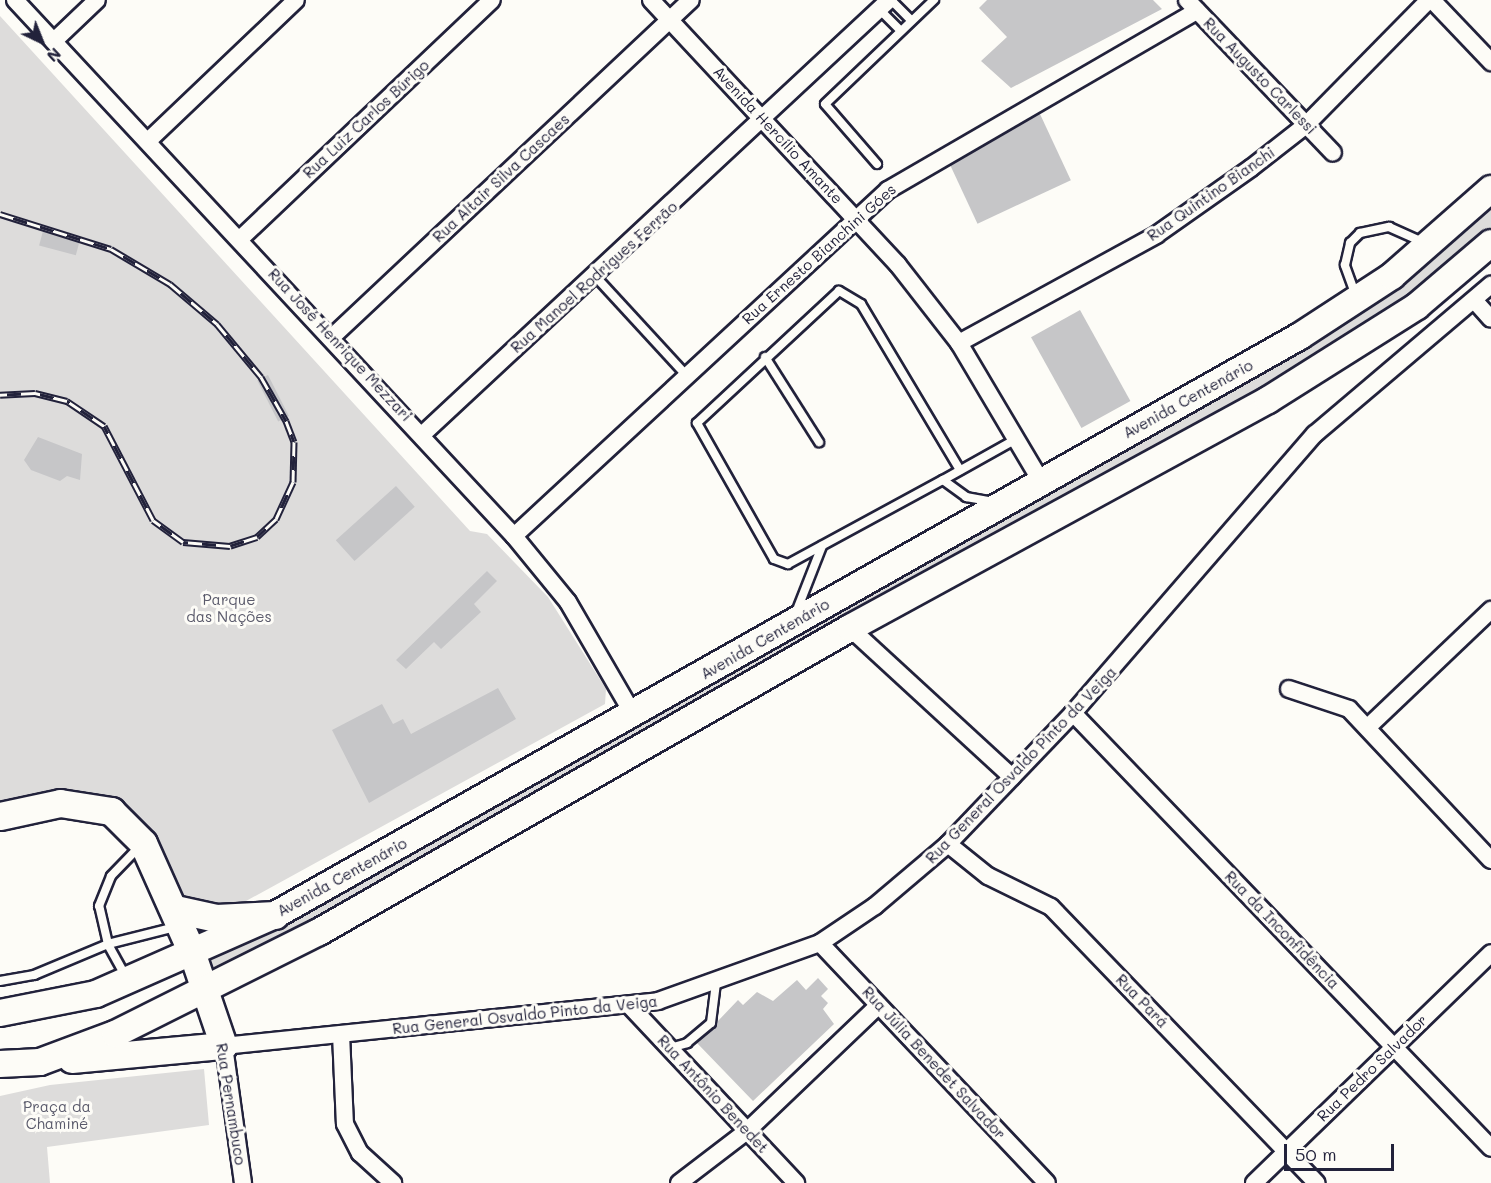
<!DOCTYPE html>
<meta charset="utf-8">
<style>
body{margin:0}
#map{position:relative;width:1491px;height:1183px;overflow:hidden;background:#fdfcf7;font-family:Mali,sans-serif}
div>[style]{position:absolute}
.green>*{inset:0;background:#dddcdb}
.building>*{inset:0;background:#c6c6c8;transform-origin:0 0}
.roads{filter:drop-shadow(2px 0 #22223b) drop-shadow(-2px 0 #22223b) drop-shadow(0 2px #22223b) drop-shadow(0 -2px #22223b)}
.service>*{height:8px;margin:-4px;padding:0 4px;transform-origin:4px;border-radius:4px;background:#fdfcf7}
.minor>*{height:16px;margin:-8px;padding:0 8px;transform-origin:8px;border-radius:8px;background:#fdfcf7}
.primary>*{height:26px;margin:-13px;padding:0 13px;transform-origin:13px;border-radius:13px;background:#fdfcf7}
.trunk>*{height:27px;margin:-13.5px;padding:0 13.5px;transform-origin:13.5px;border-radius:13.5px;background:#fdfcf7}
.rail>*{height:7px;margin-top:-3.5px;transform-origin:0;background:repeating-linear-gradient(90deg,#fdfcf7 0 14px,#22223b 0 28px);box-sizing:border-box;border-block:2px solid #22223b}
span{translate:-50% -50%;white-space:nowrap;text-align:center;line-height:1.15;-webkit-text-stroke:6px #fdfcf7;paint-order:stroke}
.street-label{font-size:15px;color:#22223b}
.park-label{font-size:15px;color:#5a5a6b}
.north{position:absolute;left:12px;top:12px;width:60px;height:60px;-webkit-text-stroke:4px #fdfcf7;paint-order:stroke;rotate:137deg;font-size:16px;font-weight:700;line-height:24px;text-align:center;color:#22223b}
.north::after{content:'';display:block;margin:auto;width:21px;height:27px;background:#22223b;clip-path:polygon(50% 0,100% 100%,50% 72%,0 100%)}
.scale{position:absolute;left:1284px;top:1144px;width:110px;height:27px;box-sizing:border-box;border:3px solid #22223b;border-top:0;padding-left:8px;font-size:18px;line-height:21px;white-space:nowrap;color:#22223b;-webkit-text-stroke:4px #fdfcf7;paint-order:stroke}
</style>
<div id="map">
<div class="green">
<i style="clip-path:polygon(0 16px,470px 531px,487px 534px,548px 597px,606px 689px,605px 704px,226px 912px,182px 907px,113px 806px,0 812px)"></i>
<i style="clip-path:polygon(1491px 197px,1491px 228px,1414px 296px,1298px 372px,215px 981px,209px 959px,1033px 498px)"></i>
<i style="clip-path:polygon(204px 1069px,209px 1125px,47px 1147px,50px 1183px,0 1183px,0 1096px,50px 1085px)"></i>
</div>
<div class="building">
<i style="clip-path:polygon(987px 0,1153px 0,1162px 9px,1011px 88px,981px 61px,1007px 37px,979px 8px)"></i>
<i style="left:1040px;top:114px;width:73px;height:103px;rotate:65deg"></i>
<i style="left:43px;top:231px;width:38px;height:15px;rotate:15deg"></i>
<i style="left:1080px;top:310px;width:104px;height:56px;rotate:61deg"></i>
<i style="left:268px;top:375px;width:46px;height:12px;rotate:63deg"></i>
<i style="clip-path:polygon(38px 437px,82px 454px,80px 480px,67px 476px,60px 481px,31px 470px,24px 460px)"></i>
<i style="left:396px;top:486px;width:28px;height:81px;rotate:48deg"></i>
<i style="clip-path:polygon(487px 571px,497px 581px,474px 604px,481px 612px,441px 649px,434px 642px,406px 669px,396px 660px)"></i>
<i style="clip-path:polygon(498px 688px,516px 719px,369px 803px,332px 730px,382px 704px,393px 724px,403px 719px,411px 734px)"></i>
<i style="clip-path:polygon(818px 978px,828px 989px,821px 996px,828px 1003px,823px 1009px,834px 1024px,753px 1101px,697px 1043px,738px 1000px,743px 1005px,757px 992px,773px 1001px,797px 980px,806px 990px)"></i>
</div>
<div class="roads">
<div class="service">
<i style="left:891px;top:0;width:28px;rotate:45deg"></i>
<i style="left:879px;top:9px;width:30px;rotate:45deg"></i>
<i style="left:877px;top:164px;width:79px;rotate:-130.9deg"></i>
<i style="left:825px;top:104px;width:151px;rotate:-43.7deg"></i>
<i style="left:595px;top:276px;width:134px;rotate:47.4deg"></i>
<i style="left:1356px;top:296px;width:33px;rotate:-110deg"></i>
<i style="left:1345px;top:265px;width:23px;rotate:-77deg"></i>
<i style="left:1350px;top:243px;width:14px;rotate:-45deg"></i>
<i style="left:1360px;top:233px;width:30px;rotate:-12deg"></i>
<i style="left:1389px;top:227px;width:39px;rotate:24deg"></i>
<i style="left:765px;top:357px;width:101px;rotate:57.6deg"></i>
<i style="left:960px;top:470px;width:193px;rotate:-120.8deg"></i>
<i style="left:861px;top:304px;width:26px;rotate:-149deg"></i>
<i style="left:839px;top:291px;width:194px;rotate:137.1deg"></i>
<i style="left:697px;top:423px;width:156px;rotate:60.5deg"></i>
<i style="left:774px;top:559px;width:15px;rotate:20deg"></i>
<i style="left:788px;top:564px;width:176px;rotate:-28.5deg"></i>
<i style="left:943px;top:480px;width:84px;rotate:-29.3deg"></i>
<i style="left:943px;top:480px;width:29px;rotate:36deg"></i>
<i style="left:966px;top:497px;width:28px;rotate:10deg"></i>
<i style="left:795px;top:615px;width:74px;rotate:-68.6deg"></i>
<i style="left:126px;top:977px;width:38px;rotate:-119deg"></i>
<i style="left:108px;top:944px;width:39px;rotate:-103deg"></i>
<i style="left:99px;top:906px;width:32px;rotate:-68deg"></i>
<i style="left:111px;top:876px;width:40px;rotate:-46deg"></i>
<i style="left:0;top:981px;width:35px;rotate:-10deg"></i>
<i style="left:34px;top:975px;width:80px;rotate:-22.7deg"></i>
<i style="left:108px;top:944px;width:69px;rotate:-14.2deg"></i>
<i style="left:670px;top:1048px;width:18px;rotate:-16deg"></i>
<i style="left:687px;top:1043px;width:31px;rotate:-40deg"></i>
<i style="left:711px;top:1023px;width:40px;rotate:-82.9deg"></i>
</div>
<div class="minor">
<i style="left:15px;top:0;width:732px;rotate:47.05deg"></i>
<i style="left:514px;top:536px;width:85px;rotate:50.7deg"></i>
<i style="left:568px;top:602px;width:129px;rotate:59.9deg"></i>
<i style="left:651px;top:0;width:362px;rotate:47deg"></i>
<i style="left:898px;top:265px;width:99px;rotate:52deg"></i>
<i style="left:959px;top:343px;width:161px;rotate:59.3deg"></i>
<i style="left:1187px;top:0;width:211px;rotate:46.3deg"></i>
<i style="left:1432px;top:0;width:86px;rotate:46.4deg"></i>
<i style="left:54px;top:41px;width:59px;rotate:-43.6deg"></i>
<i style="left:148px;top:141px;width:204px;rotate:-43.6deg"></i>
<i style="left:240px;top:239px;width:347px;rotate:-43.5deg"></i>
<i style="left:1474px;top:300px;width:25px;rotate:48deg"></i>
<i style="left:332px;top:337px;width:492px;rotate:-43.2deg"></i>
<i style="left:959px;top:343px;width:225px;rotate:-28.7deg"></i>
<i style="left:1156px;top:235px;width:116px;rotate:-35.2deg"></i>
<i style="left:1251px;top:168px;width:70px;rotate:-38deg"></i>
<i style="left:1306px;top:125px;width:175px;rotate:-45.5deg"></i>
<i style="left:424px;top:433px;width:635px;rotate:-42.96deg"></i>
<i style="left:514px;top:536px;width:510px;rotate:-42.77deg"></i>
<i style="left:888px;top:190px;width:357px;rotate:-30.1deg"></i>
<i style="left:850px;top:628px;width:220px;rotate:42.6deg"></i>
<i style="left:1289px;top:689px;width:63px;rotate:18.4deg"></i>
<i style="left:1349px;top:709px;width:207px;rotate:46.8deg"></i>
<i style="left:1073px;top:713px;width:603px;rotate:46.14deg"></i>
<i style="left:1368px;top:727px;width:170px;rotate:-43.6deg"></i>
<i style="left:948px;top:844px;width:51px;rotate:38.7deg"></i>
<i style="left:988px;top:876px;width:70px;rotate:26.2deg"></i>
<i style="left:1051px;top:907px;width:383px;rotate:46.1deg"></i>
<i style="left:820px;top:943px;width:330px;rotate:46.6deg"></i>
<i style="left:630px;top:1006px;width:243px;rotate:46.8deg"></i>
<i style="left:341px;top:1034px;width:90px;rotate:87.5deg"></i>
<i style="left:345px;top:1124px;width:33px;rotate:63deg"></i>
<i style="left:360px;top:1153px;width:45px;rotate:42.3deg"></i>
<i style="left:243px;top:1183px;width:138px;rotate:-97.9deg"></i>
<i style="left:224px;top:1046px;width:436px;rotate:-5.9deg"></i>
<i style="left:658px;top:1001px;width:172px;rotate:-19.7deg"></i>
<i style="left:820px;top:943px;width:66px;rotate:-33.9deg"></i>
<i style="left:875px;top:906px;width:96px;rotate:-40.3deg"></i>
<i style="left:948px;top:844px;width:181px;rotate:-46.3deg"></i>
<i style="left:1073px;top:713px;width:369px;rotate:-49.1deg"></i>
<i style="left:1315px;top:434px;width:231px;rotate:-40.3deg"></i>
<i style="left:679px;top:1183px;width:86px;rotate:-37.4deg"></i>
<i style="left:747px;top:1131px;width:182px;rotate:-43.7deg"></i>
<i style="left:1254px;top:1183px;width:330px;rotate:-44.1deg"></i>
</div>
<div class="primary">
<i style="left:0;top:1013px;width:98px;rotate:-11.2deg"></i>
<i style="left:96px;top:994px;width:196px;rotate:-23.8deg"></i>
<i style="left:275px;top:915px;width:1177px;rotate:-29.46deg"></i>
<i style="left:1300px;top:336px;width:110px;rotate:-33.1deg"></i>
<i style="left:1392px;top:276px;width:132px;rotate:-41.3deg"></i>
<i style="left:72px;top:1060px;width:153px;rotate:-5.3deg"></i>
<i style="left:224px;top:1046px;width:96px;rotate:-108.8deg"></i>
<i style="left:0;top:1064px;width:40px;rotate:-2.9deg"></i>
<i style="left:40px;top:1062px;width:80px;rotate:-20.5deg"></i>
<i style="left:115px;top:1034px;width:228px;rotate:-26.6deg"></i>
<i style="left:319px;top:932px;width:612px;rotate:-29.79deg"></i>
<i style="left:850px;top:628px;width:476px;rotate:-28.6deg"></i>
<i style="left:1268px;top:400px;width:176px;rotate:-32.2deg"></i>
<i style="left:1417px;top:306px;width:97px;rotate:-40.4deg"></i>
</div>
<div class="trunk">
<i style="left:0;top:816px;width:61px;rotate:-12.2deg"></i>
<i style="left:60px;top:803px;width:52px;rotate:8.9deg"></i>
<i style="left:111px;top:811px;width:45px;rotate:45deg"></i>
<i style="left:143px;top:843px;width:123px;rotate:65.9deg"></i>
<i style="left:175px;top:909px;width:42px;rotate:12.4deg"></i>
<i style="left:216px;top:918px;width:59px;rotate:-2.9deg"></i>
</div>
</div>
<div class="rail">
<i style="left:0;top:214px;width:116px;rotate:17.5deg"></i>
<i style="left:111px;top:249px;width:69px;rotate:30.7deg"></i>
<i style="left:170px;top:284px;width:62px;rotate:40.4deg"></i>
<i style="left:217px;top:324px;width:69px;rotate:50.3deg"></i>
<i style="left:261px;top:377px;width:51px;rotate:60.4deg"></i>
<i style="left:286px;top:421px;width:22px;rotate:69deg"></i>
<i style="left:294px;top:442px;width:40px;rotate:91.4deg"></i>
<i style="left:293px;top:482px;width:41px;rotate:114.7deg"></i>
<i style="left:276px;top:519px;width:26px;rotate:137deg"></i>
<i style="left:257px;top:537px;width:28px;rotate:162deg"></i>
<i style="left:230px;top:546px;width:47px;rotate:-175.1deg"></i>
<i style="left:183px;top:542px;width:37px;rotate:-144deg"></i>
<i style="left:153px;top:520px;width:106px;rotate:-117.5deg"></i>
<i style="left:104px;top:426px;width:45px;rotate:-146deg"></i>
<i style="left:67px;top:401px;width:33px;rotate:-166deg"></i>
<i style="left:35px;top:393px;width:35px;rotate:177deg"></i>
</div>
<div class="street-label">
<span style="left:1260px;top:76px;rotate:46deg">Rua Augusto Carlessi</span>
<span style="left:366px;top:119px;rotate:-43deg">Rua Luiz Carlos Búrigo</span>
<span style="left:778px;top:135px;rotate:47deg">Avenida Hercílio Amante</span>
<span style="left:501px;top:178px;rotate:-43deg">Rua Altair Silva Cascaes</span>
<span style="left:1211px;top:194px;rotate:-35deg">Rua Quintino Bianchi</span>
<span style="left:819px;top:254px;rotate:-42deg">Rua Ernesto Bianchini Góes</span>
<span style="left:594px;top:277px;rotate:-42deg">Rua Manoel Rodrigues Ferrão</span>
<span style="left:340px;top:345px;rotate:47deg">Rua José Henrique Mezzari</span>
<span style="left:1188px;top:399px;rotate:-29deg">Avenida Centenário</span>
<span style="left:765px;top:639px;rotate:-30deg">Avenida Centenário</span>
<span style="left:1021px;top:765px;rotate:-46deg">Rua General Osvaldo Pinto da Veiga</span>
<span style="left:342px;top:877px;rotate:-29deg">Avenida Centenário</span>
<span style="left:1282px;top:930px;rotate:46deg">Rua da Inconfidência</span>
<span style="left:1142px;top:1001px;rotate:46deg">Rua Pará</span>
<span style="left:525px;top:1015px;rotate:-6deg">Rua General Osvaldo Pinto da Veiga</span>
<span style="left:934px;top:1063px;rotate:47deg">Rua Júlia Benedet Salvador</span>
<span style="left:1372px;top:1068px;rotate:-44deg">Rua Pedro Salvador</span>
<span style="left:713px;top:1094px;rotate:47deg">Rua Antônio Benedet</span>
<span style="left:231px;top:1104px;rotate:81deg">Rua Pernambuco</span>
</div>
<div class="park-label">
<span style="left:229px;top:608px">Parque<br>das Nações</span>
<span style="left:57px;top:1115px">Praça da<br>Chaminé</span>
</div>
<div class="north">N</div>
<div class="scale">50 m</div>
</div>
